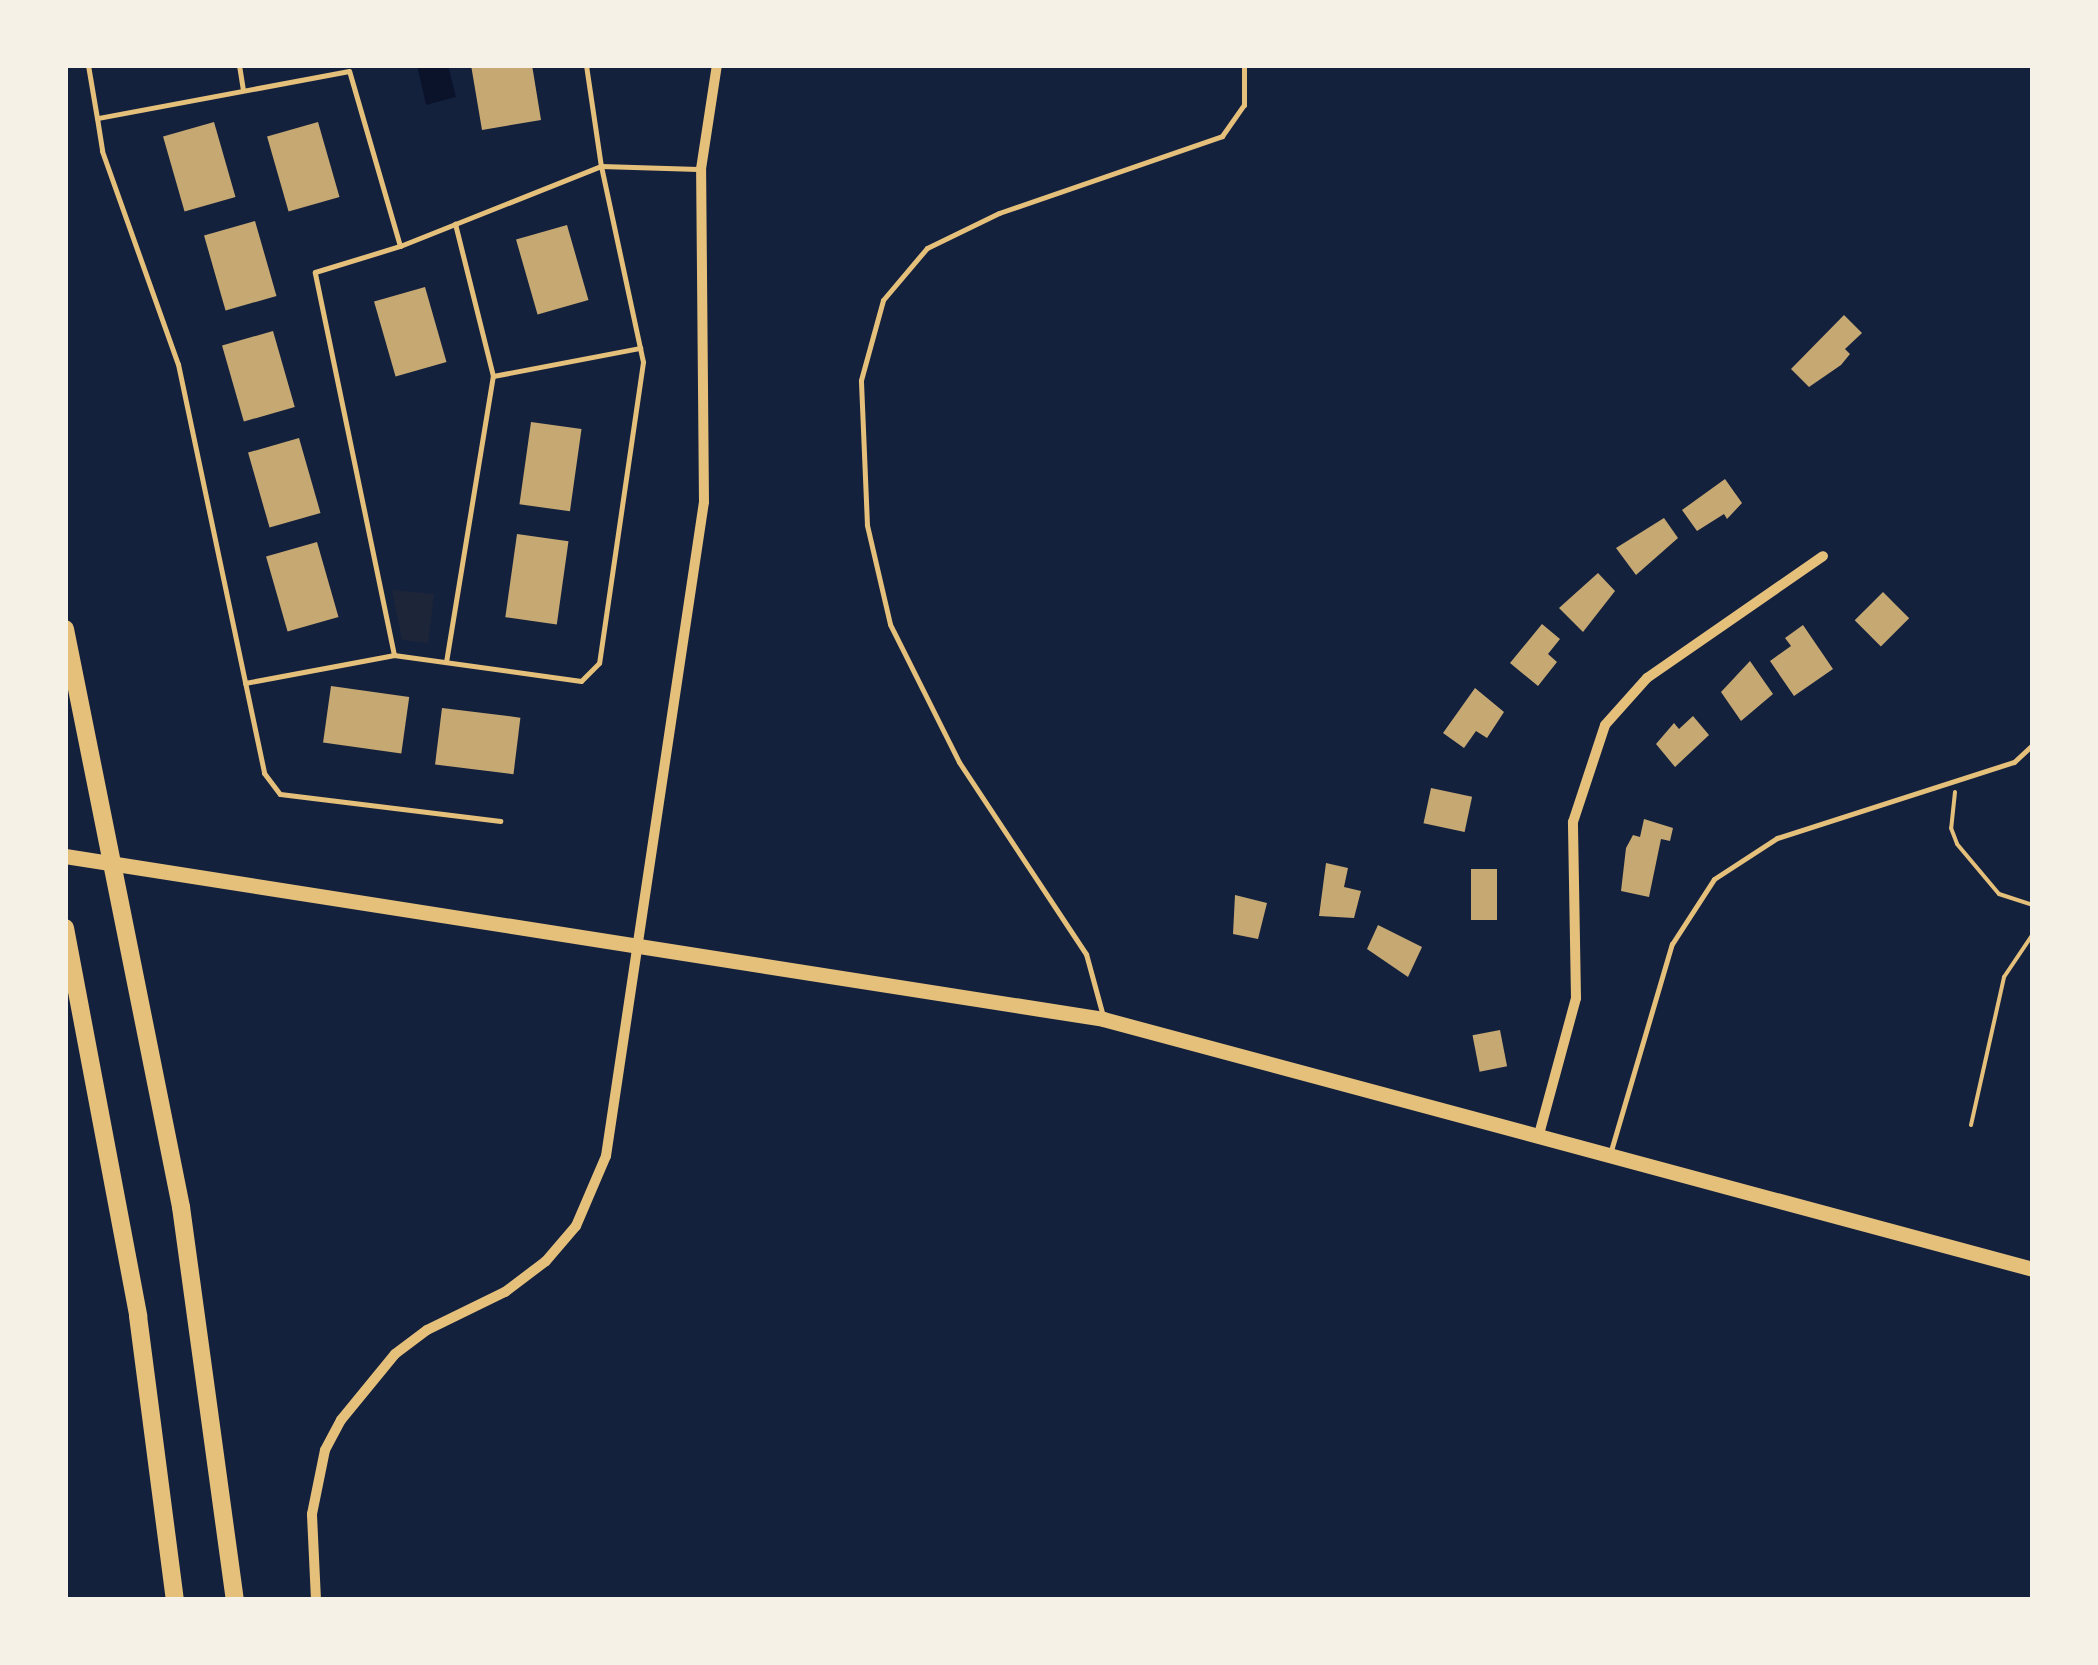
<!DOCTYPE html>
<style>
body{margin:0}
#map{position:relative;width:2098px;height:1665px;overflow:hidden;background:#14213d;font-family:"Fira Sans",sans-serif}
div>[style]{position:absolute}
.green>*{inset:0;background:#1d2539}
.water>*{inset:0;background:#0b132b}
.building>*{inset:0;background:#c6a872;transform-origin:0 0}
.path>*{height:4px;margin:-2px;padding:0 2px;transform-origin:2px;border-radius:2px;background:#e5c07b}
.service>*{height:5px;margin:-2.5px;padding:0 2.5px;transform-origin:2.5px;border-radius:2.5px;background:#e5c07b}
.minor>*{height:10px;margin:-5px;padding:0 5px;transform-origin:5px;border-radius:5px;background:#e5c07b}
.primary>*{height:15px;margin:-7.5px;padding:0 7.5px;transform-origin:7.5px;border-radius:7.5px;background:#e5c07b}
.motorway>*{height:18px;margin:-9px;padding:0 9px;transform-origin:9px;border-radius:9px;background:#e5c07b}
span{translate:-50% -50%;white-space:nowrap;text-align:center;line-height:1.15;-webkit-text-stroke:10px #f6f1e7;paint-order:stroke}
.frame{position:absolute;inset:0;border:68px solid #f6f1e7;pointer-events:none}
</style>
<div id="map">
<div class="green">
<i style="clip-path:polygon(392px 590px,434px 594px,428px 643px,402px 640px)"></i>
</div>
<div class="water">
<i style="clip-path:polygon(417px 65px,448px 65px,456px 97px,426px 105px)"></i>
</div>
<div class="building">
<i style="clip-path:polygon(471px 65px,532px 65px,541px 120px,482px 130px)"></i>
<i style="left:214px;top:122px;width:78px;height:53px;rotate:74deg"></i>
<i style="left:318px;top:122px;width:78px;height:53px;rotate:74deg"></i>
<i style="left:255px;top:221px;width:78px;height:53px;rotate:74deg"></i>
<i style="left:567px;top:225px;width:78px;height:53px;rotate:74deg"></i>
<i style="left:425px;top:287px;width:78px;height:53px;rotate:74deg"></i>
<i style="clip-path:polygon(1844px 315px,1862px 333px,1845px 349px,1850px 354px,1841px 365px,1809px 387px,1791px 369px)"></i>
<i style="left:273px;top:331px;width:79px;height:53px;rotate:74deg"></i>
<i style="left:531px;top:422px;width:51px;height:83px;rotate:8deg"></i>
<i style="left:299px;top:438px;width:78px;height:53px;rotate:74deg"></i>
<i style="clip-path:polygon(1725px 479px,1742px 503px,1727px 519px,1724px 514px,1697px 531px,1682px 510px)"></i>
<i style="clip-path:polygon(1664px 518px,1678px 538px,1636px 575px,1616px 548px)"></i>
<i style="left:517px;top:534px;width:52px;height:84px;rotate:8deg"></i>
<i style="left:317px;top:542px;width:78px;height:53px;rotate:74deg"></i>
<i style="clip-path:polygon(1598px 573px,1615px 591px,1583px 632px,1559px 608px)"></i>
<i style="left:1883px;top:592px;width:37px;height:40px;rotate:45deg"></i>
<i style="clip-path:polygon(1542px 624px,1560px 639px,1548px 654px,1557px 662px,1538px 686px,1510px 663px)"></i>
<i style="clip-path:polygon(1803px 625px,1833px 669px,1794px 696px,1770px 661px,1791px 646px,1785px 638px)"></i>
<i style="clip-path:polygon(1750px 661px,1773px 694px,1741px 721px,1721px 692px)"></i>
<i style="left:331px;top:686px;width:79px;height:57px;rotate:8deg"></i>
<i style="clip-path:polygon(1475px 688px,1504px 712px,1487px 738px,1476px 731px,1464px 748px,1443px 733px)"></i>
<i style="left:442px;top:708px;width:79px;height:57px;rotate:7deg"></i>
<i style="clip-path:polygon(1693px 716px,1709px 735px,1675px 767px,1656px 744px,1674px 723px,1679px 729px)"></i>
<i style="left:1431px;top:788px;width:42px;height:36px;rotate:12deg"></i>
<i style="clip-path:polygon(1644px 819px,1673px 828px,1670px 841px,1661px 839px,1649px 897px,1621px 891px,1626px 848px,1633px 835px,1640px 837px)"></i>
<i style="clip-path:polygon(1326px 863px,1348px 868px,1344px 887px,1361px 891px,1354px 918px,1319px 916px)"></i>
<i style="left:1471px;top:869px;width:26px;height:51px"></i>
<i style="clip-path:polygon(1235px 895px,1267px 903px,1258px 939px,1233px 934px)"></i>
<i style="clip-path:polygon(1378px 925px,1422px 947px,1408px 977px,1367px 949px)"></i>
<i style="left:1500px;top:1030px;width:37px;height:28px;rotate:79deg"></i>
</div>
<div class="path">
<i style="left:1955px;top:792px;width:36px;rotate:96deg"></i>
<i style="left:1951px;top:828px;width:17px;rotate:69deg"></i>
<i style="left:1957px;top:844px;width:65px;rotate:50deg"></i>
<i style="left:1999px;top:894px;width:36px;rotate:18deg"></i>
<i style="left:1971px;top:1125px;width:152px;rotate:-77.4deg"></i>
<i style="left:2004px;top:977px;width:52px;rotate:-56deg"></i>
</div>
<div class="service">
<i style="left:88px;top:65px;width:54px;rotate:80.4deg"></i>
<i style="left:239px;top:65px;width:25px;rotate:81deg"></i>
<i style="left:586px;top:65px;width:102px;rotate:81.6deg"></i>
<i style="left:601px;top:166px;width:200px;rotate:77.9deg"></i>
<i style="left:643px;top:362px;width:304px;rotate:98.3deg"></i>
<i style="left:599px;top:663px;width:25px;rotate:135deg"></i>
<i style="left:581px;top:681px;width:189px;rotate:-172.1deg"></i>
<i style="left:394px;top:655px;width:391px;rotate:-101.7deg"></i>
<i style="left:315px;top:272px;width:89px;rotate:-17deg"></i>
<i style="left:400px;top:246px;width:216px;rotate:-21.7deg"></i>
<i style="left:601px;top:166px;width:97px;rotate:1.8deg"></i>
<i style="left:400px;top:246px;width:182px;rotate:-106.2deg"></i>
<i style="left:349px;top:71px;width:256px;rotate:169.4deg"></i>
<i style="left:97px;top:118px;width:33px;rotate:81deg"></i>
<i style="left:102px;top:151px;width:226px;rotate:70.4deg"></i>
<i style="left:178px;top:364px;width:418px;rotate:78.1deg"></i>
<i style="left:264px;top:773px;width:26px;rotate:53deg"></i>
<i style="left:280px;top:794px;width:222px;rotate:7deg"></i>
<i style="left:493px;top:376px;width:150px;rotate:-10.8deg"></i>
<i style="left:446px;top:662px;width:290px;rotate:-80.7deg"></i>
<i style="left:493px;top:376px;width:157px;rotate:-104deg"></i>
<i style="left:245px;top:683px;width:152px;rotate:-10.6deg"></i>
<i style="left:1103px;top:1016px;width:64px;rotate:-105.3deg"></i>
<i style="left:1086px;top:954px;width:230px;rotate:-123.5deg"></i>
<i style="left:959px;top:762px;width:154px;rotate:-116.6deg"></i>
<i style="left:890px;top:624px;width:102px;rotate:-103.1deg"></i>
<i style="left:867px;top:525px;width:145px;rotate:-92.4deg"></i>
<i style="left:861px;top:380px;width:83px;rotate:-74.6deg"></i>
<i style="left:883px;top:300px;width:68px;rotate:-49.8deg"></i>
<i style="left:927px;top:248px;width:80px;rotate:-25.9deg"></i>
<i style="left:999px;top:213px;width:236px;rotate:-19deg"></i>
<i style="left:1222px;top:136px;width:38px;rotate:-55deg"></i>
<i style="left:1244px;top:105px;width:40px;rotate:-90deg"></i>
<i style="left:1610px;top:1154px;width:219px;rotate:-73.6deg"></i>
<i style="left:1672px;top:944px;width:77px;rotate:-57.1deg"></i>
<i style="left:1714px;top:879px;width:75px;rotate:-33.1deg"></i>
<i style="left:1777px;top:838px;width:249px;rotate:-17.8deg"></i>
<i style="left:2014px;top:762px;width:26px;rotate:-43deg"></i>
</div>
<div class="minor">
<i style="left:1538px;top:1138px;width:145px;rotate:-74.8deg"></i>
<i style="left:1576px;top:998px;width:176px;rotate:-91deg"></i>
<i style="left:1573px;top:822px;width:102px;rotate:-71.7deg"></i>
<i style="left:1605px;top:725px;width:63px;rotate:-48.2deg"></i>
<i style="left:1647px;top:678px;width:214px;rotate:-34.7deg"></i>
<i style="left:316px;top:1600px;width:86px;rotate:-92.7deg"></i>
<i style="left:312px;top:1514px;width:65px;rotate:-78.5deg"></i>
<i style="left:325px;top:1450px;width:34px;rotate:-62deg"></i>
<i style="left:341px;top:1420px;width:85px;rotate:-50.7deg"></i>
<i style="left:395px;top:1354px;width:40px;rotate:-37deg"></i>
<i style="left:427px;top:1330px;width:87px;rotate:-26deg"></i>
<i style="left:505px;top:1292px;width:51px;rotate:-37.1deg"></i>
<i style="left:546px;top:1261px;width:46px;rotate:-49.4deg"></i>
<i style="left:576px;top:1226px;width:76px;rotate:-66.8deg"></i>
<i style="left:606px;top:1156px;width:661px;rotate:-81.48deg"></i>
<i style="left:704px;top:502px;width:333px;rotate:-90.5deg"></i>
<i style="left:701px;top:169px;width:105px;rotate:-81.3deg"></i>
</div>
<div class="primary">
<i style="left:65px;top:856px;width:1051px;rotate:8.92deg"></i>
<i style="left:1103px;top:1019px;width:963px;rotate:15.05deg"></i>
</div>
<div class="motorway">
<i style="left:65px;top:629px;width:590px;rotate:78.65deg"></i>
<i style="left:181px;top:1207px;width:397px;rotate:82.2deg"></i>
<i style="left:65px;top:928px;width:395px;rotate:79.3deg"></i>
<i style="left:138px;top:1316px;width:286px;rotate:82.6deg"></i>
</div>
<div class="frame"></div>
</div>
